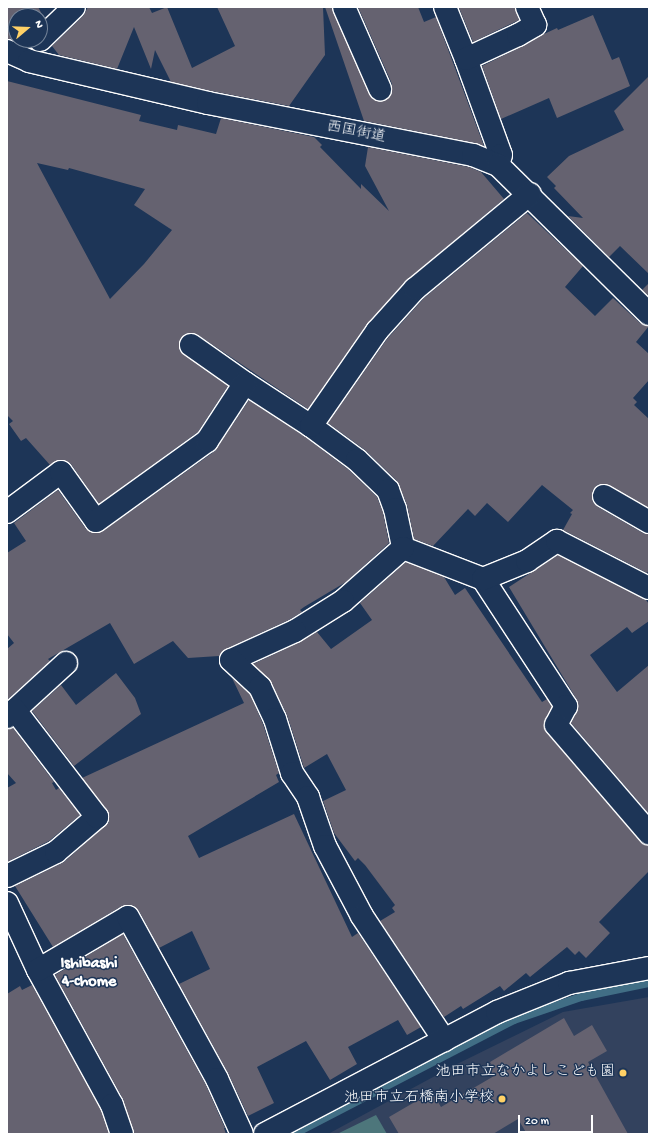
<!DOCTYPE html>
<meta charset="utf-8">
<style>
body{margin:0}
#map{position:relative;width:656px;height:1141px;overflow:hidden;background:#1d3557;font-family:"Gochi Hand","Klee One",sans-serif}
div>[style]{position:absolute}
.built>*{inset:0;background:#33425e}
.green>*{inset:0;background:#4d767b}
.stream>*{height:8px;margin:-4px;padding:0 4px;transform-origin:4px;border-radius:4px;background:#416e85}
.building>*{inset:0;background:#656270}
.roads{filter:drop-shadow(1px 0 #fff) drop-shadow(-1px 0 #fff) drop-shadow(0 1px #fff) drop-shadow(0 -1px #fff)}
.street>*{height:22px;margin:-11px;padding:0 11px;transform-origin:11px;border-radius:11px;background:#1d3557}
.dots>*{width:11px;height:11px;translate:-50% -50%;box-sizing:border-box;border:2px solid #1d3557;border-radius:50%}
span{translate:-50% -50%;white-space:nowrap;text-align:center;line-height:1.15;-webkit-text-stroke:3px #1d3557;paint-order:stroke}
.street-label{font-size:15px;color:#fff}
.poi-label{font-size:15px;color:#fff}
.right{translate:-100% -50%;text-align:right}
.neighbourhood-label{font-size:16px;color:#fff;font-weight:700}
.frame{position:absolute;inset:0;border:8px solid #fff;pointer-events:none}
.north{position:absolute;left:8px;top:8px;width:40px;height:40px;box-sizing:border-box;background:#1d3557;border:1px solid #77869a;border-radius:50%;rotate:71deg;font-size:11px;font-weight:700;line-height:16px;text-align:center;color:#fff}
.north::after{content:'';display:block;margin:auto;width:14px;height:18px;background:#ffd166;clip-path:polygon(50% 0,100% 100%,50% 72%,0 100%)}
.scale{position:absolute;left:518px;top:1115px;width:75px;height:18px;box-sizing:border-box;border:2px solid #fff;border-top:0;padding-left:5px;font-size:12px;line-height:14px;white-space:nowrap;color:#fff;-webkit-text-stroke:3px #1d3557;paint-order:stroke}
</style>
<div id="map">
<div class="built">
<i style="clip-path:polygon(649px 997px,649px 1134px,328px 1134px,457px 1064px,563px 1012px)"></i>
</div>
<div class="green">
<i style="clip-path:polygon(376px 1115px,387px 1134px,337px 1134px)"></i>
</div>
<div class="stream">
<i style="left:294px;top:1134px;width:248px;rotate:-27.4deg"></i>
<i style="left:514px;top:1020px;width:71px;rotate:-18.9deg"></i>
<i style="left:581px;top:997px;width:69px;rotate:-11.6deg"></i>
</div>
<div class="building">
<i style="clip-path:polygon(7px 7px,38px 7px,44px 18px,40px 23px,40px 16px,16px 16px,16px 40px,28px 40px,25px 46px,7px 39px)"></i>
<i style="clip-path:polygon(88px 7px,149px 7px,152px 13px,167px 7px,192px 68px,235px 46px,217px 7px,323px 7px,325px 55px,289px 106px,211px 91px,171px 82px,155px 50px,151px 69px,134px 27px,117px 69px,59px 55px,52px 46px,83px 16px)"></i>
<i style="clip-path:polygon(325px 7px,332px 7px,369px 94px,373px 99px,379px 101px,385px 100px,390px 96px,392px 90px,392px 84px,358px 7px,418px 7px,424px 22px,436px 17px,484px 146px,475px 143px,364px 121px)"></i>
<i style="clip-path:polygon(462px 7px,515px 7px,519px 20px,473px 42px,459px 8px)"></i>
<i style="clip-path:polygon(593px 15px,612px 60px,619px 57px,630px 86px,557px 118px,549px 98px,501px 119px,482px 66px,523px 46px,544px 34px,557px 28px,558px 30px)"></i>
<i style="clip-path:polygon(649px 76px,649px 274px,620px 246px,609px 257px,568px 216px,583px 218px,554px 188px,556px 186px,547px 177px,569px 156px,624px 130px,614px 111px)"></i>
<i style="clip-path:polygon(evenodd,7px 81px,141px 115px,139px 121px,177px 130px,178px 125px,216px 134px,221px 118px,314px 137px,322px 145px,320px 147px,361px 189px,361px 184px,389px 211px,365px 166px,368px 147px,469px 167px,481px 172px,504px 199px,406px 281px,367px 324px,308px 409px,198px 335px,192px 333px,185px 334px,181px 338px,179px 344px,180px 351px,228px 386px,198px 432px,99px 504px,71px 464px,66px 461px,60px 460px,50px 465px,26px 438px,21px 441px,9px 424px,13px 421px,7px 415px,7px 81px,37px 163px,68px 170px,69px 168px,145px 189px,134px 205px,172px 230px,144px 264px,110px 299px,37px 163px)"></i>
<i style="clip-path:polygon(527px 213px,583px 266px,565px 287px,595px 316px,613px 298px,640px 323px,649px 326px,636px 342px,649px 354px,649px 380px,633px 398px,637px 402px,634px 405px,649px 419px,649px 508px,604px 484px,597px 485px,593px 490px,592px 496px,593px 502px,598px 507px,643px 533px,649px 534px,649px 570px,647px 573px,563px 530px,572px 514px,570px 513px,573px 510px,542px 485px,508px 522px,487px 503px,475px 516px,468px 509px,433px 546px,414px 539px,407px 505px,397px 481px,365px 450px,328px 423px,387px 339px,424px 298px)"></i>
<i style="clip-path:polygon(649px 283px,649px 296px,642px 290px)"></i>
<i style="clip-path:polygon(249px 400px,304px 436px,349px 470px,377px 497px,383px 512px,389px 543px,346px 582px,304px 607px,300px 610px,302px 612px,289px 620px,226px 649px,219px 656px,188px 658px,173px 641px,134px 664px,110px 623px,48px 659px,50px 661px,7px 700px,7px 649px,14px 643px,7px 634px,7px 553px,26px 541px,14px 523px,58px 490px,86px 529px,91px 532px,97px 533px,103px 531px,215px 451px)"></i>
<i style="clip-path:polygon(558px 555px,646px 600px,649px 604px,649px 621px,632px 633px,627px 627px,590px 655px,617px 692px,649px 665px,649px 814px,571px 723px,577px 711px,578px 706px,577px 700px,509px 587px)"></i>
<i style="clip-path:polygon(406px 562px,444px 577px,455px 595px,465px 588px,542px 702px,547px 699px,552px 707px,545px 720px,544px 727px,547px 733px,640px 841px,649px 845px,649px 871px,599px 922px,610px 933px,586px 958px,579px 951px,575px 955px,567px 947px,530px 977px,526px 973px,504px 991px,500px 986px,463px 1009px,461px 1006px,444px 1017px,380px 921px,395px 912px,392px 908px,395px 905px,365px 865px,358px 858px,355px 861px,334px 833px,323px 801px,346px 790px,327px 754px,304px 768px,287px 715px,271px 682px,253px 664px,300px 642px,317px 632px,331px 649px,372px 620px,360px 603px)"></i>
<i style="clip-path:polygon(116px 673px,135px 698px,141px 714px,74px 766px,32px 711px,61px 685px,76px 705px)"></i>
<i style="clip-path:polygon(232px 678px,250px 694px,263px 724px,279px 773px,276px 775px,279px 782px,188px 836px,199px 858px,294px 814px,352px 937px,358px 933px,421px 1027px,407px 1035px,398px 1020px,348px 1047px,357px 1064px,330px 1080px,306px 1041px,257px 1067px,274px 1103px,248px 1116px,228px 1073px,179px 984px,210px 969px,192px 931px,159px 948px,139px 911px,134px 906px,128px 905px,122px 906px,53px 947px,15px 886px,64px 862px,109px 822px,109px 816px,107px 810px,82px 778px,244px 703px)"></i>
<i style="clip-path:polygon(13px 728px,54px 782px,52px 783px,56px 790px,59px 788px,80px 815px,49px 841px,7px 862px,7px 788px,16px 783px,7px 773px,7px 729px)"></i>
<i style="clip-path:polygon(123px 934px,206px 1085px,225px 1128px,224px 1128px,226px 1134px,134px 1134px,123px 1099px,55px 975px)"></i>
<i style="clip-path:polygon(32px 985px,101px 1110px,109px 1134px,7px 1134px,7px 994px,20px 986px,22px 990px)"></i>
<i style="clip-path:polygon(564px 1018px,574px 1036px,592px 1025px,607px 1051px,588px 1062px,628px 1134px,527px 1134px,518px 1119px,493px 1134px,399px 1134px,389px 1117px,432px 1092px,441px 1107px,494px 1076px,488px 1066px,491px 1064px,490px 1062px)"></i>
</div>
<div class="roads">
<div class="street">
<i style="left:344px;top:7px;width:90px;rotate:66.3deg"></i>
<i style="left:445px;top:7px;width:56px;rotate:68deg"></i>
<i style="left:466px;top:59px;width:102px;rotate:70deg"></i>
<i style="left:501px;top:155px;width:10px;rotate:107deg"></i>
<i style="left:40px;top:40px;width:47px;rotate:-44.1deg"></i>
<i style="left:7px;top:51px;width:24px;rotate:24deg"></i>
<i style="left:29px;top:61px;width:184px;rotate:13.2deg"></i>
<i style="left:208px;top:103px;width:270px;rotate:11.1deg"></i>
<i style="left:473px;top:155px;width:27px;rotate:22deg"></i>
<i style="left:498px;top:165px;width:212px;rotate:44.6deg"></i>
<i style="left:466px;top:59px;width:57px;rotate:-24.8deg"></i>
<i style="left:518px;top:35px;width:20px;rotate:-30deg"></i>
<i style="left:535px;top:25px;width:20px;rotate:-114deg"></i>
<i style="left:191px;top:345px;width:66px;rotate:35.1deg"></i>
<i style="left:245px;top:383px;width:79px;rotate:33.1deg"></i>
<i style="left:311px;top:426px;width:57px;rotate:36.5deg"></i>
<i style="left:357px;top:460px;width:43px;rotate:44.1deg"></i>
<i style="left:388px;top:490px;width:20px;rotate:70deg"></i>
<i style="left:395px;top:509px;width:40px;rotate:78deg"></i>
<i style="left:403px;top:548px;width:86px;rotate:21.2deg"></i>
<i style="left:483px;top:579px;width:152px;rotate:56.8deg"></i>
<i style="left:566px;top:706px;width:21px;rotate:118deg"></i>
<i style="left:556px;top:725px;width:143px;rotate:49.3deg"></i>
<i style="left:311px;top:426px;width:116px;rotate:-55.2deg"></i>
<i style="left:377px;top:331px;width:57px;rotate:-47.9deg"></i>
<i style="left:415px;top:289px;width:149px;rotate:-39.6deg"></i>
<i style="left:604px;top:496px;width:52px;rotate:30deg"></i>
<i style="left:7px;top:512px;width:67px;rotate:-36.5deg"></i>
<i style="left:61px;top:472px;width:60px;rotate:54.5deg"></i>
<i style="left:96px;top:521px;width:137px;rotate:-35.8deg"></i>
<i style="left:207px;top:441px;width:69px;rotate:-56.8deg"></i>
<i style="left:403px;top:548px;width:80px;rotate:138.5deg"></i>
<i style="left:343px;top:601px;width:57px;rotate:148deg"></i>
<i style="left:295px;top:631px;width:70px;rotate:155.6deg"></i>
<i style="left:231px;top:660px;width:40px;rotate:43deg"></i>
<i style="left:260px;top:687px;width:35px;rotate:65deg"></i>
<i style="left:275px;top:719px;width:57px;rotate:72.5deg"></i>
<i style="left:292px;top:773px;width:29px;rotate:56deg"></i>
<i style="left:308px;top:797px;width:52px;rotate:70.9deg"></i>
<i style="left:325px;top:846px;width:79px;rotate:62.1deg"></i>
<i style="left:362px;top:916px;width:149px;rotate:56.5deg"></i>
<i style="left:483px;top:579px;width:48px;rotate:-22.2deg"></i>
<i style="left:527px;top:561px;width:36px;rotate:-34deg"></i>
<i style="left:557px;top:541px;width:103px;rotate:27.1deg"></i>
<i style="left:7px;top:717px;width:80px;rotate:-42.5deg"></i>
<i style="left:7px;top:876px;width:55px;rotate:-26.1deg"></i>
<i style="left:56px;top:852px;width:54px;rotate:-40.5deg"></i>
<i style="left:97px;top:817px;width:135px;rotate:-127.5deg"></i>
<i style="left:7px;top:903px;width:74px;rotate:65.2deg"></i>
<i style="left:38px;top:970px;width:154px;rotate:61.3deg"></i>
<i style="left:112px;top:1105px;width:31px;rotate:71deg"></i>
<i style="left:38px;top:970px;width:104px;rotate:-30.5deg"></i>
<i style="left:128px;top:917px;width:185px;rotate:61.2deg"></i>
<i style="left:217px;top:1079px;width:60px;rotate:65.6deg"></i>
<i style="left:265px;top:1134px;width:262px;rotate:-27.7deg"></i>
<i style="left:497px;top:1012px;width:78px;rotate:-21.9deg"></i>
<i style="left:569px;top:983px;width:81px;rotate:-10.6deg"></i>
</div>
</div>
<div class="dots">
<i style="left:623px;top:1073px;background:#ffd166"></i>
<i style="left:502px;top:1099px;background:#ffd166"></i>
</div>
<div class="street-label">
<span style="left:356px;top:133px;rotate:11deg">西国街道</span>
</div>
<div class="poi-label">
<span class="right" style="left:615px;top:1073px">池田市立なかよしこども園</span>
<span class="right" style="left:494px;top:1099px">池田市立石橋南小学校</span>
</div>
<div class="neighbourhood-label">
<span style="left:89px;top:974px">Ishibashi<br>4-chome</span>
</div>
<div class="frame"></div>
<div class="north">N</div>
<div class="scale">20 m</div>
</div>
